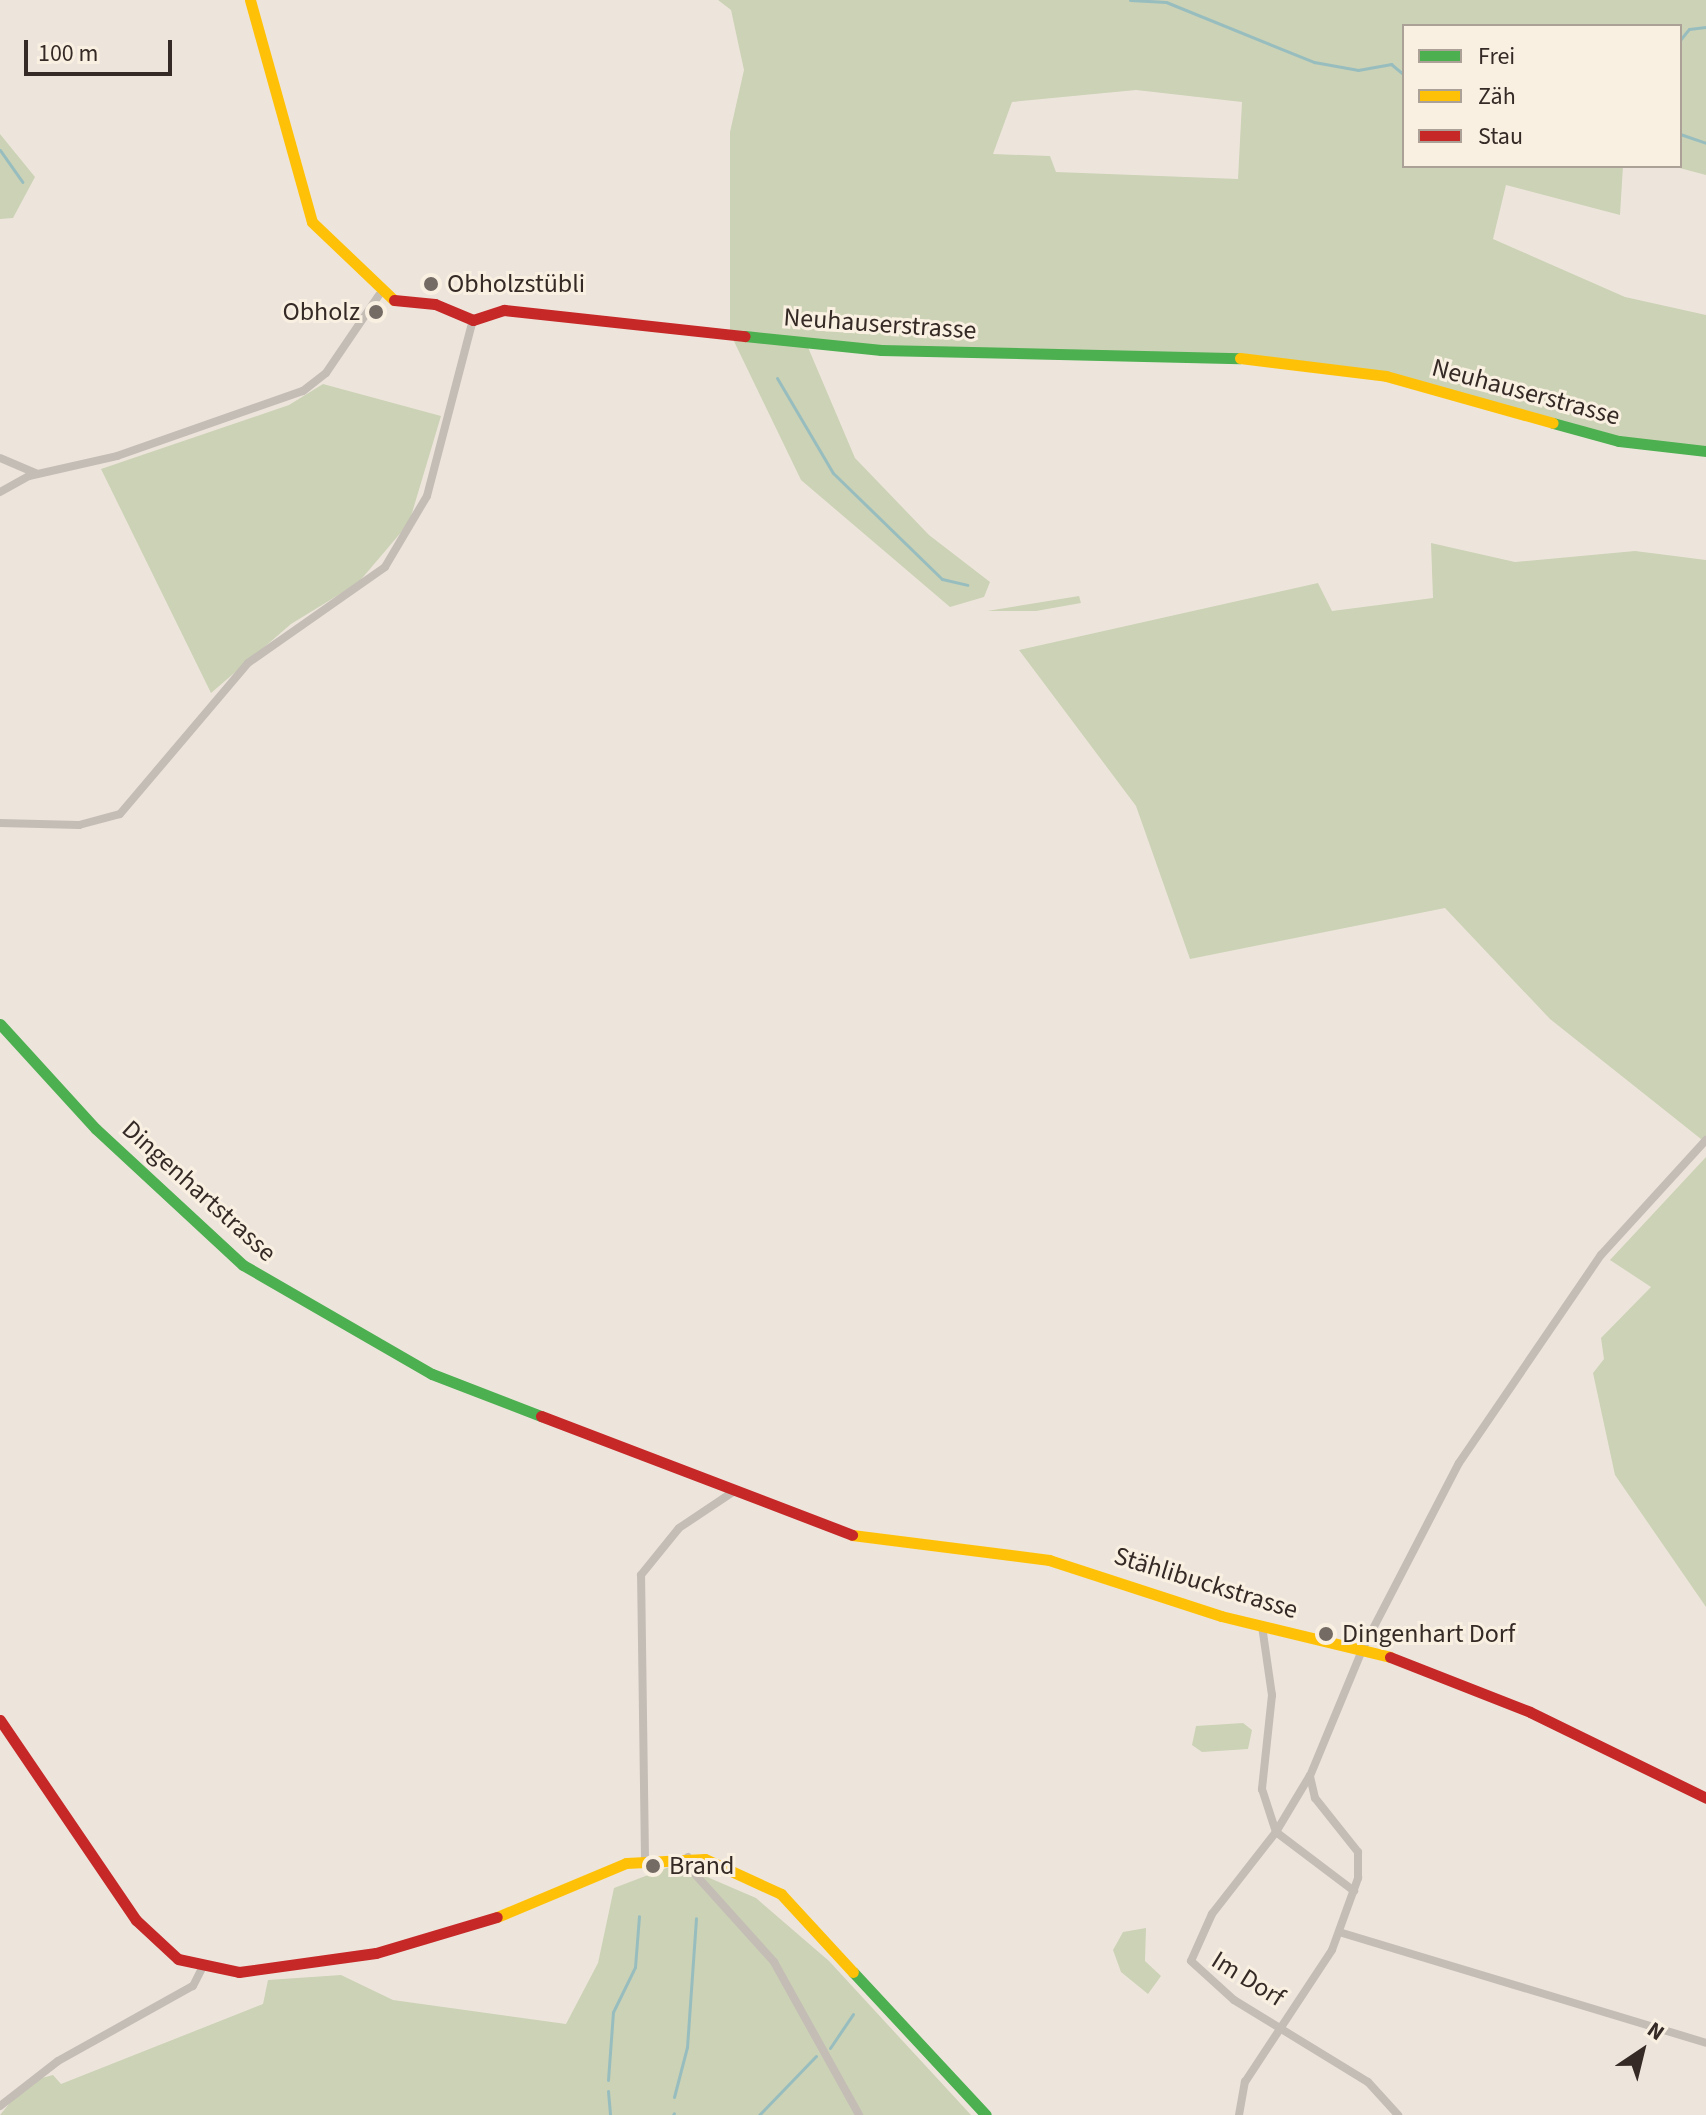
<!DOCTYPE html>
<meta charset="utf-8">
<style>
body{margin:0}
#map{position:relative;width:1706px;height:2115px;overflow:hidden;background:#ede5dc;font-family:"Source Sans 3",sans-serif}
div>[style]{position:absolute}
.green>*{inset:0;background:#ccd2b5}
.stream>*{height:3px;margin:-1.5px;padding:0 1.5px;transform-origin:1.5px;border-radius:1.5px;background:#98bdbf}
.street>*{height:8px;margin:-4px;padding:0 4px;transform-origin:4px;border-radius:4px;background:#c4bdb6}
.fast>*{height:11px;margin:-5.5px;padding:0 5.5px;transform-origin:5.5px;border-radius:5.5px;background:#4caf50}
.slow>*{height:11px;margin:-5.5px;padding:0 5.5px;transform-origin:5.5px;border-radius:5.5px;background:#ffc107}
.jam>*{height:11px;margin:-5.5px;padding:0 5.5px;transform-origin:5.5px;border-radius:5.5px;background:#c62828}
.dots>*{width:22px;height:22px;translate:-50% -50%;box-sizing:border-box;border:4px solid #faf0e2;border-radius:50%}
span{translate:-50% -50%;white-space:nowrap;text-align:center;line-height:1.15;-webkit-text-stroke:6px #faf0e2;paint-order:stroke}
.poi-label{font-size:26px;color:#352a25}
.left{translate:0 -50%;text-align:left}
.right{translate:-100% -50%;text-align:right}
.street-label{font-size:26px;color:#352a25}
.legend{position:absolute;left:1402px;top:24px;width:280px;height:144px;box-sizing:border-box;background:#faf0e2;border:2px solid #aba196;margin:0;padding:10px 14px;list-style:none;font-size:24px;color:#352a25}
.legend li{display:flex;align-items:center;gap:16px;height:40px}
.legend b{width:40px;border:2px solid #aba196}
.north{position:absolute;left:1602px;top:2011px;width:80px;height:80px;-webkit-text-stroke:6px #faf0e2;paint-order:stroke;rotate:35deg;font-size:22px;font-weight:700;line-height:32px;text-align:center;color:#352a25}
.north::after{content:'';display:block;margin:auto;width:28px;height:36px;background:#352a25;clip-path:polygon(50% 0,100% 100%,50% 72%,0 100%)}
.scale{position:absolute;left:24px;top:40px;width:148px;height:36px;box-sizing:border-box;border:4px solid #352a25;border-top:0;padding-left:10px;font-size:24px;line-height:28px;white-space:nowrap;color:#352a25;-webkit-text-stroke:6px #faf0e2;paint-order:stroke}
</style>
<div id="map">
<div class="green">
<i style="clip-path:polygon(evenodd,718px 0,1706px 0,1706px 175px,1672px 166px,1680px 166px,1680px 26px,1404px 26px,1404px 166px,1623px 166px,1620px 215px,1506px 185px,1493px 239px,1625px 297px,1706px 315px,1706px 451px,1619px 441px,1386px 376px,1284px 359px,807px 345px,855px 458px,929px 535px,990px 582px,984px 597px,950px 607px,801px 480px,730px 333px,730px 132px,744px 70px,731px 10px,718px 0,1136px 90px,1242px 102px,1238px 179px,1056px 172px,1050px 156px,993px 154px,1012px 102px,1136px 90px)"></i>
<i style="clip-path:polygon(0 134px,35px 177px,13px 218px,0 219px)"></i>
<i style="clip-path:polygon(323px 384px,441px 416px,409px 523px,358px 583px,291px 624px,211px 693px,101px 469px,289px 405px)"></i>
<i style="clip-path:polygon(1431px 543px,1515px 562px,1635px 551px,1706px 560px,1706px 1143px,1550px 1019px,1445px 908px,1190px 959px,1136px 806px,1019px 650px,1318px 583px,1332px 611px,1433px 598px)"></i>
<i style="clip-path:polygon(1079px 596px,1081px 603px,1036px 611px,987px 611px)"></i>
<i style="clip-path:polygon(1706px 1157px,1706px 1607px,1615px 1475px,1593px 1373px,1604px 1359px,1601px 1338px,1651px 1287px,1610px 1260px)"></i>
<i style="clip-path:polygon(1243px 1723px,1252px 1730px,1248px 1749px,1202px 1752px,1192px 1745px,1196px 1726px)"></i>
<i style="clip-path:polygon(677px 1864px,756px 1898px,829px 1961px,971px 2115px,0 2115px,27px 2082px,53px 2075px,61px 2084px,263px 2004px,268px 1980px,341px 1975px,393px 2000px,566px 2024px,598px 1963px,614px 1888px)"></i>
<i style="clip-path:polygon(1146px 1928px,1145px 1961px,1161px 1976px,1148px 1994px,1121px 1972px,1113px 1950px,1123px 1932px)"></i>
</div>
<div class="stream">
<i style="left:1130px;top:0;width:36px;rotate:3deg"></i>
<i style="left:1166px;top:2px;width:160px;rotate:22.1deg"></i>
<i style="left:1314px;top:62px;width:45px;rotate:10.3deg"></i>
<i style="left:1358px;top:70px;width:34px;rotate:-10deg"></i>
<i style="left:1391px;top:64px;width:17px;rotate:40deg"></i>
<i style="left:1680px;top:40px;width:14px;rotate:-51deg"></i>
<i style="left:1689px;top:29px;width:17px;rotate:-7deg"></i>
<i style="left:1680px;top:134px;width:28px;rotate:19deg"></i>
<i style="left:0;top:150px;width:39px;rotate:55deg"></i>
<i style="left:777px;top:378px;width:110px;rotate:59.5deg"></i>
<i style="left:833px;top:473px;width:152px;rotate:44.2deg"></i>
<i style="left:942px;top:579px;width:26px;rotate:13deg"></i>
<i style="left:830px;top:2048px;width:41px;rotate:-55.9deg"></i>
<i style="left:608px;top:2080px;width:68px;rotate:-85.8deg"></i>
<i style="left:613px;top:2012px;width:50px;rotate:-63.9deg"></i>
<i style="left:635px;top:1967px;width:51px;rotate:-85.5deg"></i>
<i style="left:608px;top:2091px;width:24px;rotate:85deg"></i>
<i style="left:674px;top:2097px;width:52px;rotate:-75.4deg"></i>
<i style="left:687px;top:2047px;width:129px;rotate:-86deg"></i>
<i style="left:673px;top:2115px;width:2px;rotate:-63deg"></i>
<i style="left:759px;top:2115px;width:82px;rotate:-46deg"></i>
</div>
<div class="street">
<i style="left:0;top:458px;width:39px;rotate:23deg"></i>
<i style="left:0;top:492px;width:33px;rotate:-29deg"></i>
<i style="left:29px;top:476px;width:90px;rotate:-12.8deg"></i>
<i style="left:117px;top:456px;width:197px;rotate:-19.3deg"></i>
<i style="left:303px;top:391px;width:29px;rotate:-38deg"></i>
<i style="left:326px;top:373px;width:94px;rotate:-55.8deg"></i>
<i style="left:0;top:823px;width:79px;rotate:1.5deg"></i>
<i style="left:79px;top:825px;width:42px;rotate:-15deg"></i>
<i style="left:120px;top:814px;width:198px;rotate:-49.7deg"></i>
<i style="left:248px;top:663px;width:167px;rotate:-35deg"></i>
<i style="left:385px;top:567px;width:82px;rotate:-59.4deg"></i>
<i style="left:427px;top:496px;width:182px;rotate:-75.4deg"></i>
<i style="left:1262px;top:1626px;width:70px;rotate:81.8deg"></i>
<i style="left:1272px;top:1695px;width:95px;rotate:96.1deg"></i>
<i style="left:1262px;top:1789px;width:45px;rotate:72deg"></i>
<i style="left:1276px;top:1832px;width:104px;rotate:128deg"></i>
<i style="left:1212px;top:1914px;width:51px;rotate:114.1deg"></i>
<i style="left:1191px;top:1961px;width:58px;rotate:42.2deg"></i>
<i style="left:1234px;top:2000px;width:157px;rotate:31.5deg"></i>
<i style="left:1368px;top:2082px;width:45px;rotate:47.7deg"></i>
<i style="left:1309px;top:1777px;width:64px;rotate:121deg"></i>
<i style="left:1276px;top:1832px;width:98px;rotate:37.1deg"></i>
<i style="left:688px;top:1857px;width:17px;rotate:69deg"></i>
<i style="left:694px;top:1873px;width:120px;rotate:48deg"></i>
<i style="left:774px;top:1962px;width:175px;rotate:60.9deg"></i>
<i style="left:645px;top:1858px;width:283px;rotate:-90.8deg"></i>
<i style="left:641px;top:1575px;width:60px;rotate:-51deg"></i>
<i style="left:679px;top:1528px;width:65px;rotate:-33.7deg"></i>
<i style="left:1339px;top:1932px;width:383px;rotate:16.8deg"></i>
<i style="left:0;top:2106px;width:73px;rotate:-37.8deg"></i>
<i style="left:58px;top:2061px;width:154px;rotate:-29.1deg"></i>
<i style="left:193px;top:1986px;width:20px;rotate:-63deg"></i>
<i style="left:1239px;top:2115px;width:34px;rotate:-80deg"></i>
<i style="left:1245px;top:2082px;width:158px;rotate:-56.6deg"></i>
<i style="left:1332px;top:1950px;width:77px;rotate:-70.1deg"></i>
<i style="left:1358px;top:1878px;width:26px;rotate:-90deg"></i>
<i style="left:1358px;top:1852px;width:69px;rotate:-128.5deg"></i>
<i style="left:1315px;top:1798px;width:23px;rotate:-103deg"></i>
<i style="left:1310px;top:1776px;width:139px;rotate:-67.5deg"></i>
<i style="left:1363px;top:1648px;width:208px;rotate:-62.6deg"></i>
<i style="left:1459px;top:1463px;width:252px;rotate:-55.7deg"></i>
<i style="left:1601px;top:1255px;width:156px;rotate:-47.6deg"></i>
</div>
<div class="fast">
<i style="left:745px;top:336px;width:137px;rotate:5.9deg"></i>
<i style="left:881px;top:350px;width:359px;rotate:1.3deg"></i>
<i style="left:1553px;top:423px;width:68px;rotate:15.3deg"></i>
<i style="left:1619px;top:441px;width:88px;rotate:6.6deg"></i>
<i style="left:0;top:1024px;width:142px;rotate:47.6deg"></i>
<i style="left:96px;top:1129px;width:200px;rotate:42.8deg"></i>
<i style="left:243px;top:1265px;width:218px;rotate:30deg"></i>
<i style="left:432px;top:1374px;width:117px;rotate:21.1deg"></i>
<i style="left:853px;top:1972px;width:195px;rotate:47.1deg"></i>
</div>
<div class="slow">
<i style="left:250px;top:0;width:230px;rotate:74.4deg"></i>
<i style="left:312px;top:222px;width:113px;rotate:43.6deg"></i>
<i style="left:1240px;top:358px;width:147px;rotate:7deg"></i>
<i style="left:1386px;top:376px;width:173px;rotate:15.7deg"></i>
<i style="left:852px;top:1535px;width:199px;rotate:7.2deg"></i>
<i style="left:1049px;top:1560px;width:181px;rotate:18deg"></i>
<i style="left:1221px;top:1616px;width:174px;rotate:13.6deg"></i>
<i style="left:497px;top:1917px;width:140px;rotate:-22.7deg"></i>
<i style="left:626px;top:1863px;width:79px;rotate:-2.9deg"></i>
<i style="left:705px;top:1859px;width:84px;rotate:24.7deg"></i>
<i style="left:781px;top:1894px;width:106px;rotate:47.3deg"></i>
</div>
<div class="jam">
<i style="left:394px;top:300px;width:41px;rotate:5.6deg"></i>
<i style="left:435px;top:304px;width:41px;rotate:22.8deg"></i>
<i style="left:473px;top:320px;width:33px;rotate:-18deg"></i>
<i style="left:504px;top:310px;width:242px;rotate:6.2deg"></i>
<i style="left:541px;top:1416px;width:333px;rotate:20.9deg"></i>
<i style="left:1390px;top:1657px;width:150px;rotate:21.4deg"></i>
<i style="left:1530px;top:1712px;width:196px;rotate:26deg"></i>
<i style="left:0;top:1720px;width:242px;rotate:55.8deg"></i>
<i style="left:136px;top:1920px;width:57px;rotate:42.9deg"></i>
<i style="left:178px;top:1959px;width:62px;rotate:12deg"></i>
<i style="left:239px;top:1972px;width:138px;rotate:-7.9deg"></i>
<i style="left:376px;top:1953px;width:126px;rotate:-16.6deg"></i>
</div>
<div class="dots">
<i style="left:431px;top:284px;background:#756b65"></i>
<i style="left:376px;top:312px;background:#756b65"></i>
<i style="left:1326px;top:1634px;background:#756b65"></i>
<i style="left:653px;top:1866px;background:#756b65"></i>
</div>
<div class="poi-label">
<span class="left" style="left:447px;top:284px">Obholzstübli</span>
<span class="right" style="left:360px;top:312px">Obholz</span>
<span class="left" style="left:1342px;top:1634px">Dingenhart Dorf</span>
<span class="left" style="left:669px;top:1866px">Brand</span>
</div>
<div class="street-label">
<span style="left:880px;top:324px;rotate:4deg">Neuhauserstrasse</span>
<span style="left:1526px;top:392px;rotate:15deg">Neuhauserstrasse</span>
<span style="left:199px;top:1191px;rotate:42deg">Dingenhartstrasse</span>
<span style="left:1206px;top:1583px;rotate:17deg">Stählibuckstrasse</span>
<span style="left:1248px;top:1979px;rotate:32deg">Im Dorf</span>
</div>
<ul class="legend">
<li><b style="height:10px;background:#4caf50"></b>Frei</li>
<li><b style="height:10px;background:#ffc107"></b>Zäh</li>
<li><b style="height:10px;background:#c62828"></b>Stau</li>
</ul>
<div class="north">N</div>
<div class="scale">100 m</div>
</div>
